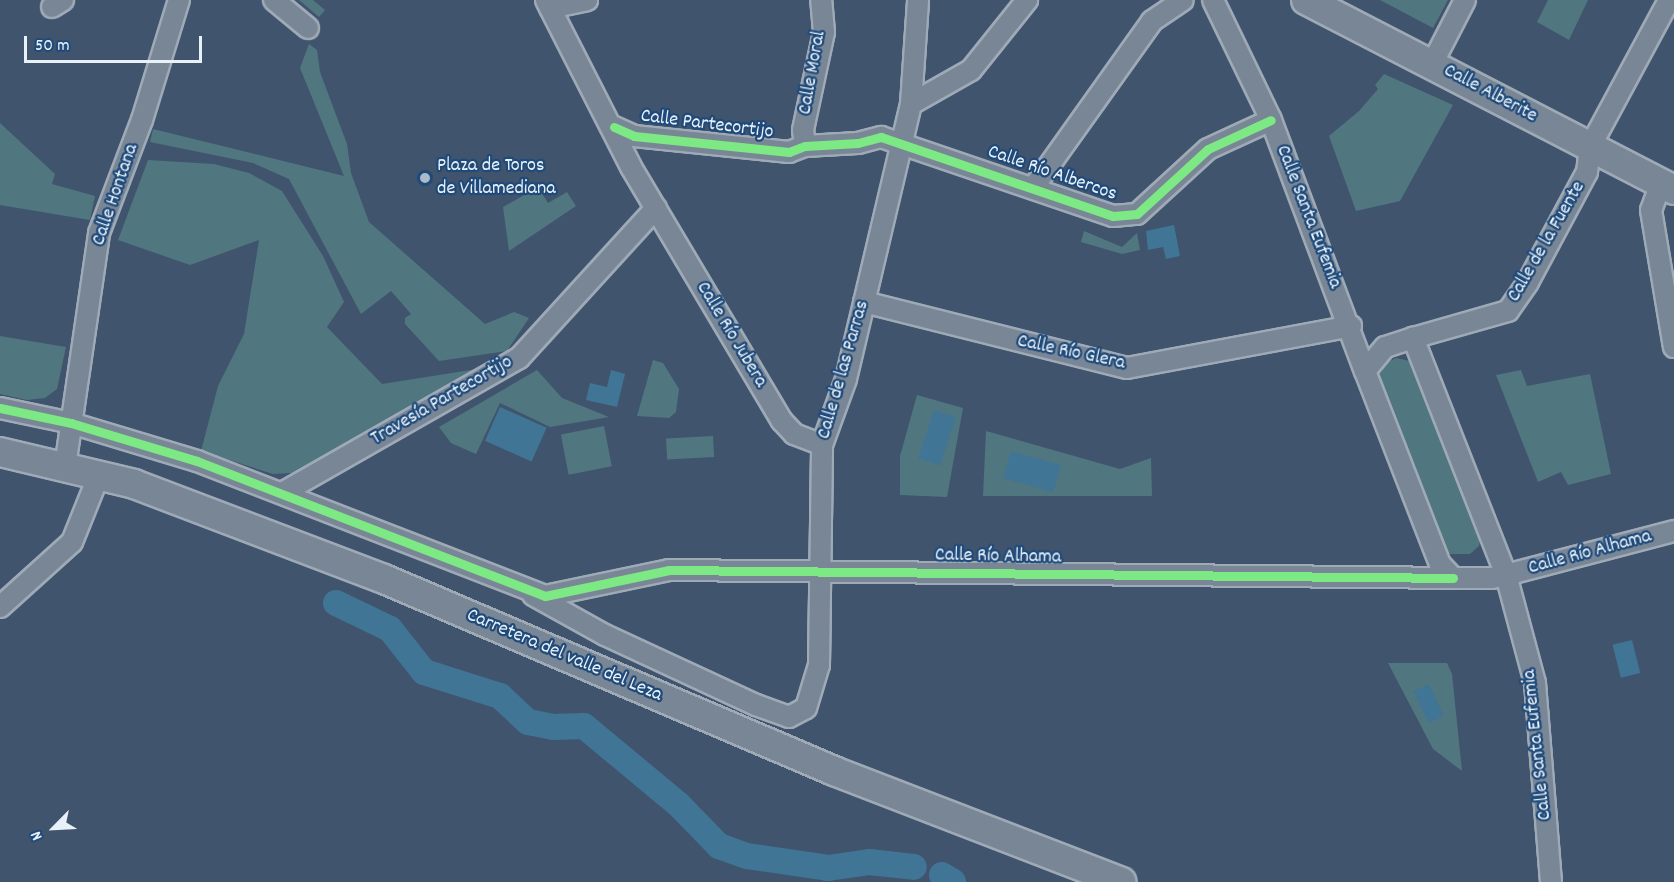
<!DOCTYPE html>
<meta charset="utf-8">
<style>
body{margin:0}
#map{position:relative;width:1674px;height:882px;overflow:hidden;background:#40546d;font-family:Dekko,sans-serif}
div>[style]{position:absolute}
.green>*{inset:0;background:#50767f;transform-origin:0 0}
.water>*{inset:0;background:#407595;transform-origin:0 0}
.canal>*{height:26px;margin:-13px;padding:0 13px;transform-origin:13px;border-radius:13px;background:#407595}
.roads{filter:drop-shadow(2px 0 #9faab7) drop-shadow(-2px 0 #9faab7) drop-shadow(0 2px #9faab7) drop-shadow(0 -2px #9faab7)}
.minor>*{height:20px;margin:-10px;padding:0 10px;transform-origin:10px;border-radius:10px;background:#798695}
.secondary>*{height:28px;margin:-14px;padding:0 14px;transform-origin:14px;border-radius:14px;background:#798695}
.cycleway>*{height:9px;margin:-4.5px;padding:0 4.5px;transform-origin:4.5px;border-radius:4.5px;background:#7ce984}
.dots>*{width:16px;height:16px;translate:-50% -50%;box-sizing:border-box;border:3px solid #1f4a7a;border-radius:50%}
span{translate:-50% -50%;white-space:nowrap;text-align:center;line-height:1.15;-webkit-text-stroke:4.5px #1f4a7a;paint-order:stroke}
.street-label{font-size:20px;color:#e8f1f8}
.poi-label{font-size:20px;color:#e8f1f8}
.left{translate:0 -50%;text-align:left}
.north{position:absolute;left:24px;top:798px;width:60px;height:60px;-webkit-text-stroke:4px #1f4a7a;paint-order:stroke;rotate:246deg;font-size:16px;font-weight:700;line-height:24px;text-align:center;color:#e8f1f8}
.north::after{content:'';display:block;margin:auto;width:21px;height:27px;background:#e8f1f8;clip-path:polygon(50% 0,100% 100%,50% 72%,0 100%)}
.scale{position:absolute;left:24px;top:36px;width:178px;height:27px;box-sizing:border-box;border:3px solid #e8f1f8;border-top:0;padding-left:8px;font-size:18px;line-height:21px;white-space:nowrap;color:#e8f1f8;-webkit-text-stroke:4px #1f4a7a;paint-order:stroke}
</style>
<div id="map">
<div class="green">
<i style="clip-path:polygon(299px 0,313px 0,325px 10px,319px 17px)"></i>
<i style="clip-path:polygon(1380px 0,1448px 0,1433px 28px)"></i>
<i style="clip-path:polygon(1548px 0,1588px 0,1569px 40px,1537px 22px)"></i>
<i style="clip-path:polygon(309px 44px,317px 50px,320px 72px,347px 144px,351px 173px,369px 222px,485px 324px,514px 312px,529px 318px,507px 351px,439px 361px,405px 324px,405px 318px,411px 314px,391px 291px,361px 314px,289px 179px,253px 163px,150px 142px,153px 129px,344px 176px,300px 68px)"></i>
<i style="clip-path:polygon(1384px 74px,1453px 105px,1400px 201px,1356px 211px,1329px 136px,1359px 111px,1378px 89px,1375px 85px)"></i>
<i style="clip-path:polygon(0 123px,55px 174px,52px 184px,95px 196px,90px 220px,0 205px)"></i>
<i style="clip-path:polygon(148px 160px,214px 164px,249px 173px,282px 191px,323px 256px,344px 302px,327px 327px,382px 384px,496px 366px,307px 472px,273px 474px,201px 451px,218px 386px,244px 334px,259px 240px,190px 265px,118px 240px)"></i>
<i style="clip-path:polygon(538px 187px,548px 203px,567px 192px,576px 206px,509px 251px,503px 207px)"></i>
<i style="clip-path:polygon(1084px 231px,1122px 247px,1137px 233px,1140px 250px,1122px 254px,1081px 242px)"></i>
<i style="clip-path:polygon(0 336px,66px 347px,57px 389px,45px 398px,27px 400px,0 394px)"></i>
<i style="clip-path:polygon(1396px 358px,1410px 361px,1422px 376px,1481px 535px,1479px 546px,1470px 554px,1449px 554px,1442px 550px,1375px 377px,1380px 366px)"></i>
<i style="clip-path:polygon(653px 360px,663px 363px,679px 389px,676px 412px,669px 418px,637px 416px)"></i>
<i style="clip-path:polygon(537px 370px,562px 398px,609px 417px,550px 427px,500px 403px,476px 454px,451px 443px,439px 427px)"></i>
<i style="clip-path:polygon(1521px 370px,1527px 386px,1590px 374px,1611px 474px,1568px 485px,1561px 472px,1538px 482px,1496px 375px)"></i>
<i style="clip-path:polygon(917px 395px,963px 408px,947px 497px,900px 495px,900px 456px)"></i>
<i style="left:604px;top:426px;width:41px;height:44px;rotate:79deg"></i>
<i style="clip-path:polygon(986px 431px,1120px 469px,1151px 458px,1152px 496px,983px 496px)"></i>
<i style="left:713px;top:436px;width:21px;height:47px;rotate:87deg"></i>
<i style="clip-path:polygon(1388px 663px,1447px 663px,1452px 674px,1462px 771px,1433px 749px)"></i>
</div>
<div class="water">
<i style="clip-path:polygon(1174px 225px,1180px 256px,1166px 259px,1163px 247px,1148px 250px,1146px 231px)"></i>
<i style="clip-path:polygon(611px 370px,625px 374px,617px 407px,586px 400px,590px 383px,607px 387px)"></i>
<i style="left:500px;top:407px;width:51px;height:37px;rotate:24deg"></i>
<i style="left:934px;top:410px;width:23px;height:51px;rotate:18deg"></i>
<i style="left:1011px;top:451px;width:52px;height:28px;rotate:16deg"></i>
<i style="left:1632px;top:640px;width:34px;height:20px;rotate:76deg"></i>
<i style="left:1429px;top:684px;width:35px;height:17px;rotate:65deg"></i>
</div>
<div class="canal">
<i style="left:336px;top:603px;width:60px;rotate:25.7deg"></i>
<i style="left:390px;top:629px;width:55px;rotate:51.7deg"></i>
<i style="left:424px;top:672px;width:80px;rotate:17.5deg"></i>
<i style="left:500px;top:696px;width:38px;rotate:43deg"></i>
<i style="left:528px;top:722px;width:25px;rotate:11deg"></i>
<i style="left:553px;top:727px;width:31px;rotate:-2deg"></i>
<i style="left:584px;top:726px;width:122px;rotate:39.7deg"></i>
<i style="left:678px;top:804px;width:59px;rotate:45.7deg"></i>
<i style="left:719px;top:846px;width:30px;rotate:20deg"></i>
<i style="left:747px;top:856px;width:82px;rotate:8.4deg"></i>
<i style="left:828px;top:868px;width:41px;rotate:-8.3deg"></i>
<i style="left:869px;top:862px;width:45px;rotate:6.3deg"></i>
<i style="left:942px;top:875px;width:13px;rotate:32deg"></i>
</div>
<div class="roads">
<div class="minor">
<i style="left:274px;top:0;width:44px;rotate:39.5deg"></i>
<i style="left:546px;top:0;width:187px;rotate:63deg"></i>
<i style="left:631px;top:167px;width:295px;rotate:59.3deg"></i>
<i style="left:782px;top:421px;width:18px;rotate:47deg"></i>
<i style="left:794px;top:434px;width:30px;rotate:21deg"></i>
<i style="left:1213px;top:0;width:133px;rotate:64.2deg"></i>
<i style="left:1271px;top:120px;width:268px;rotate:69.5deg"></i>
<i style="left:52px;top:7px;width:13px;rotate:-32deg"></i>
<i style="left:550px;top:8px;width:38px;rotate:-12deg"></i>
<i style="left:1432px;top:64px;width:72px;rotate:-62.7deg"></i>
<i style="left:911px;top:104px;width:69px;rotate:-29.5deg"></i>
<i style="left:971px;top:70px;width:90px;rotate:-51.3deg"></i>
<i style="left:614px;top:127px;width:22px;rotate:24deg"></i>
<i style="left:634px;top:136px;width:156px;rotate:5.9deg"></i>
<i style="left:789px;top:152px;width:17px;rotate:-21deg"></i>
<i style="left:805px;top:146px;width:53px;rotate:-3.2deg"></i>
<i style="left:858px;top:143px;width:24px;rotate:-15deg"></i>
<i style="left:881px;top:137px;width:245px;rotate:18.8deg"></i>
<i style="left:1113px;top:216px;width:24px;rotate:-5deg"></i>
<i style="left:1137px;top:214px;width:96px;rotate:-42.5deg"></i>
<i style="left:1208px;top:149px;width:69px;rotate:-24.7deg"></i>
<i style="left:805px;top:146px;width:16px;rotate:-97deg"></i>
<i style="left:803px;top:130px;width:100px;rotate:-77.9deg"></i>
<i style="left:824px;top:32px;width:32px;rotate:-95deg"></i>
<i style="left:1661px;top:183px;width:29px;rotate:110deg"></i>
<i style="left:1651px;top:210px;width:139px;rotate:80.5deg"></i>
<i style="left:1033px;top:188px;width:205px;rotate:-54.5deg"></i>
<i style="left:1152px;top:21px;width:37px;rotate:-34deg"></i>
<i style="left:864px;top:302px;width:271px;rotate:14.1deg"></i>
<i style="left:1127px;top:368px;width:228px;rotate:-10.6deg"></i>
<i style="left:1413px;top:338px;width:99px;rotate:-15.9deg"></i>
<i style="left:1508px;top:311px;width:35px;rotate:-55deg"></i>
<i style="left:1528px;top:282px;width:125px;rotate:-61.8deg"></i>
<i style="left:1587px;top:172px;width:25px;rotate:-83deg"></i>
<i style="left:1590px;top:147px;width:167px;rotate:-61.7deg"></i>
<i style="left:0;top:408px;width:73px;rotate:11.9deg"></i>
<i style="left:71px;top:423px;width:132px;rotate:16.8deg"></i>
<i style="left:197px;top:461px;width:373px;rotate:21.2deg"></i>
<i style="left:545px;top:596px;width:127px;rotate:-11.8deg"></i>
<i style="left:669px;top:570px;width:784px;rotate:0.58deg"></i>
<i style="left:65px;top:467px;width:236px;rotate:-81.7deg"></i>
<i style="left:99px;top:233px;width:121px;rotate:-69.2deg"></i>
<i style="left:142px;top:120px;width:126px;rotate:-72.9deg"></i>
<i style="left:284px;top:492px;width:271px;rotate:-29.7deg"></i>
<i style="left:519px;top:358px;width:203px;rotate:-47.6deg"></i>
<i style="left:533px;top:595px;width:82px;rotate:29.1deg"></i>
<i style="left:605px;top:635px;width:166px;rotate:24.9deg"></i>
<i style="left:756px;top:705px;width:35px;rotate:20deg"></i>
<i style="left:789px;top:717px;width:19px;rotate:-28deg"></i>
<i style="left:806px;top:708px;width:45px;rotate:-73.2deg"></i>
<i style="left:819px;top:665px;width:220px;rotate:-89.2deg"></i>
<i style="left:822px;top:445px;width:70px;rotate:-70deg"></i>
<i style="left:846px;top:379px;width:283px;rotate:-76.7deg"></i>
<i style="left:911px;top:104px;width:104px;rotate:-86.1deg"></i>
<i style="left:0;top:607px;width:97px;rotate:-42.1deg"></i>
<i style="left:72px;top:542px;width:72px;rotate:-68.1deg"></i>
<i style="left:1551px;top:882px;width:200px;rotate:-94.6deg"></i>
<i style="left:1535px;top:683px;width:112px;rotate:-105deg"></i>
<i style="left:1506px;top:575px;width:255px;rotate:-111.4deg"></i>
<i style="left:1413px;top:338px;width:29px;rotate:162deg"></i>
<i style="left:1385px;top:347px;width:31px;rotate:130deg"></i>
<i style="left:1365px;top:371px;width:207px;rotate:68.8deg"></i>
<i style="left:1440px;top:564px;width:19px;rotate:47deg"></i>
<i style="left:1453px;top:578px;width:39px"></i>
<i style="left:1492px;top:578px;width:14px;rotate:-12deg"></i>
<i style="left:1506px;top:575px;width:174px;rotate:-14.7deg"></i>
</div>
<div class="secondary">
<i style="left:1306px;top:0;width:414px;rotate:27.3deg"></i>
<i style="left:0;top:452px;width:138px;rotate:13.4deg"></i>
<i style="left:134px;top:484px;width:267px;rotate:20.8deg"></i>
<i style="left:384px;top:579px;width:489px;rotate:23.1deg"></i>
<i style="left:834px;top:771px;width:308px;rotate:21.1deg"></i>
</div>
</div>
<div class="cycleway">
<i style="left:614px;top:127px;width:22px;rotate:24deg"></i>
<i style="left:634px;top:136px;width:156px;rotate:5.9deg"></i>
<i style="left:789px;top:152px;width:17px;rotate:-21deg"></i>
<i style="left:805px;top:146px;width:53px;rotate:-3.2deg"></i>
<i style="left:858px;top:143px;width:24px;rotate:-15deg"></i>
<i style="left:881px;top:137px;width:245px;rotate:18.8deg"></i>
<i style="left:1113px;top:216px;width:24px;rotate:-5deg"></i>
<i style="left:1137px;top:214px;width:96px;rotate:-42.5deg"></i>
<i style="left:1208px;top:149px;width:69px;rotate:-24.7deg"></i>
<i style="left:0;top:408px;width:73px;rotate:11.9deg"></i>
<i style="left:71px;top:423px;width:132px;rotate:16.8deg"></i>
<i style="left:197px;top:461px;width:373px;rotate:21.2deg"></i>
<i style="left:545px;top:596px;width:127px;rotate:-11.8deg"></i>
<i style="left:669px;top:570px;width:784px;rotate:0.58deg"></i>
</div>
<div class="dots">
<i style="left:425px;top:178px;background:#adbac7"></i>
</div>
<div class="street-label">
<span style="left:813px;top:73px;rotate:-80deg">Calle Moral</span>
<span style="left:1490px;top:94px;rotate:28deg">Calle Alberite</span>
<span style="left:707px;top:125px;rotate:7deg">Calle Partecortijo</span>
<span style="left:1052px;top:174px;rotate:19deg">Calle Río Albercos</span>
<span style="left:116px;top:195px;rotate:-71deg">Calle Hontana</span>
<span style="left:1308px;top:217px;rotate:69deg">Calle Santa Eufemia</span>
<span style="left:1547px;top:242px;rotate:-60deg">Calle de la Fuente</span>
<span style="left:731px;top:335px;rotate:59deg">Calle Río Jubera</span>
<span style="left:1071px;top:353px;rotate:12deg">Calle Río Glera</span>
<span style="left:844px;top:370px;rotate:-74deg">Calle de las Parras</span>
<span style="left:442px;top:401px;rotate:-30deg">Travesía Partecortijo</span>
<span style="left:1590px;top:553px;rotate:-15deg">Calle Río Alhama</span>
<span style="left:998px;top:557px;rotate:1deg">Calle Río Alhama</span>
<span style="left:564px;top:656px;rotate:23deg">Carretera del valle del Leza</span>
<span style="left:1538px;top:745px;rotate:-96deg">Calle Santa Eufemia</span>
</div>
<div class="poi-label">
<span class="left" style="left:437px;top:178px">Plaza de Toros<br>de Villamediana</span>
</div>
<div class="north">N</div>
<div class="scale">50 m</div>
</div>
